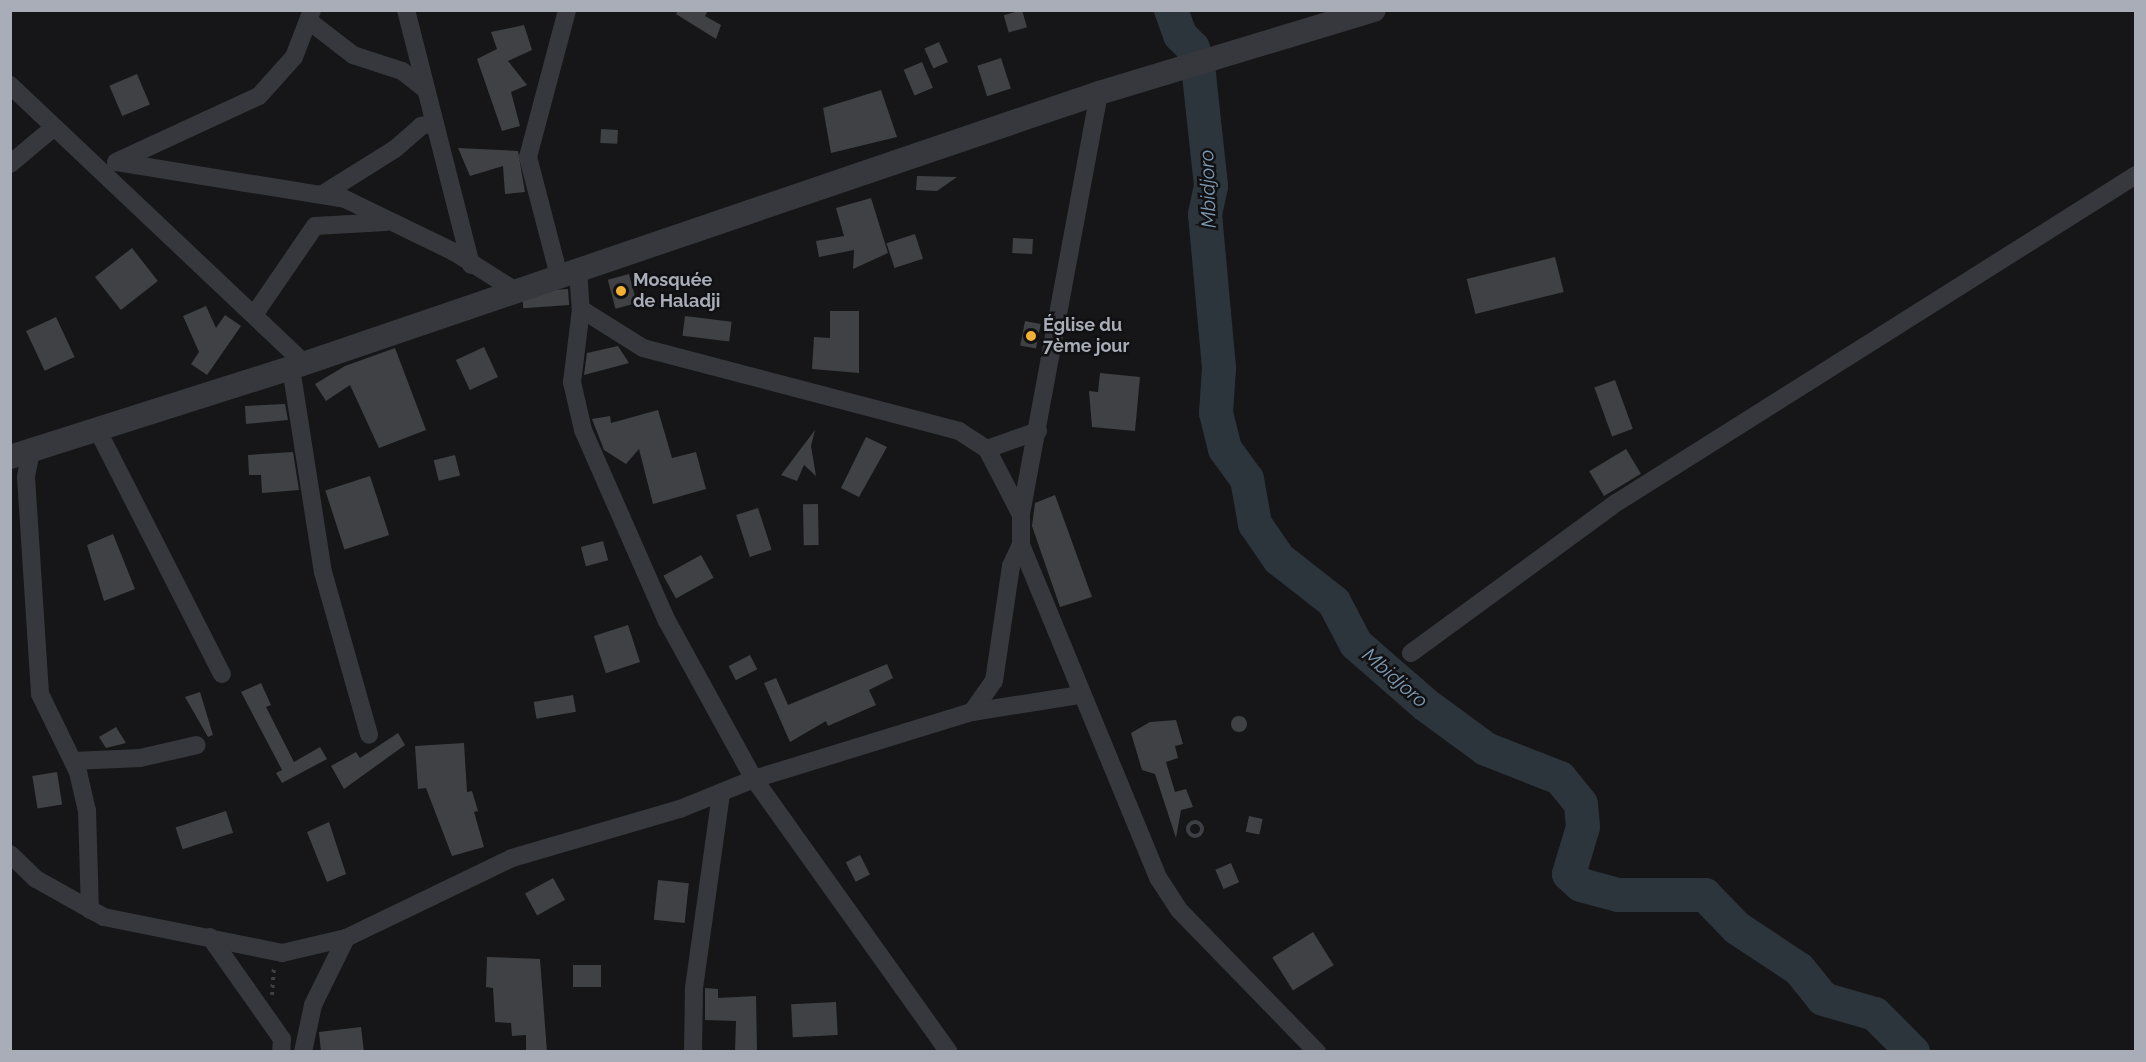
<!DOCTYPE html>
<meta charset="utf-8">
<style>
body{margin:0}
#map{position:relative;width:2146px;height:1062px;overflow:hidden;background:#161618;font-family:Raleway,sans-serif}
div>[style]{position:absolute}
.river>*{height:34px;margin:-17px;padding:0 17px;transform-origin:17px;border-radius:17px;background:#2c353c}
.building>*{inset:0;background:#404145;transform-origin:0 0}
.round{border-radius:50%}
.path>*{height:4px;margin-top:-2px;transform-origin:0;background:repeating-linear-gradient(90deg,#3d3f44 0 3px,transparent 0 7.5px)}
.path>.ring{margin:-2px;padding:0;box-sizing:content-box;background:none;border:4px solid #3d3f44;border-radius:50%}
.minor>*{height:18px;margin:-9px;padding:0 9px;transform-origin:9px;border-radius:9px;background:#37383d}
.tertiary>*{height:24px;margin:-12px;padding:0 12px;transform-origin:12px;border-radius:12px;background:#37383d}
.dots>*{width:16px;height:16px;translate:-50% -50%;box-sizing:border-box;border:3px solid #111113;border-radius:50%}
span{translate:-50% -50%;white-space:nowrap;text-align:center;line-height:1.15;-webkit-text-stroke:5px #111113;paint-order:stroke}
.poi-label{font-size:18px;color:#a8adb8;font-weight:700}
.left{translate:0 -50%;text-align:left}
.water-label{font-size:20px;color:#7f9bb3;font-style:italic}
.frame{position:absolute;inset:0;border:12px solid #a8adb8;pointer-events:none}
</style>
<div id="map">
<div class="river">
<i style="left:1171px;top:10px;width:27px;rotate:70deg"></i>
<i style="left:1180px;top:35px;width:18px;rotate:45deg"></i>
<i style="left:1193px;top:48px;width:28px;rotate:77deg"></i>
<i style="left:1199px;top:75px;width:112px;rotate:83.8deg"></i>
<i style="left:1211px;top:186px;width:29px;rotate:102deg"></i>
<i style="left:1205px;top:214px;width:155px;rotate:84.8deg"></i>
<i style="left:1219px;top:368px;width:45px;rotate:93.8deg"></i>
<i style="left:1216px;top:413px;width:37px;rotate:76deg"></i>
<i style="left:1225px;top:449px;width:37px;rotate:54deg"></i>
<i style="left:1247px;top:479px;width:46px;rotate:79.9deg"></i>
<i style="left:1255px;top:524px;width:42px;rotate:55.6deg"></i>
<i style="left:1279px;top:559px;width:70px;rotate:38deg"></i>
<i style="left:1334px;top:602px;width:47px;rotate:62.4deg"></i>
<i style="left:1356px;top:644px;width:93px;rotate:41.1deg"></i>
<i style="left:1426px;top:705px;width:74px;rotate:36.3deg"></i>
<i style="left:1486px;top:749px;width:79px;rotate:21.4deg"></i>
<i style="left:1560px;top:778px;width:33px;rotate:51deg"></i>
<i style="left:1581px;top:804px;width:23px;rotate:85deg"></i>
<i style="left:1583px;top:827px;width:49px;rotate:106.6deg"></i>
<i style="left:1569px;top:874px;width:16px;rotate:43deg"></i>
<i style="left:1581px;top:885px;width:38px;rotate:15deg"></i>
<i style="left:1618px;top:895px;width:87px"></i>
<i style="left:1705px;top:895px;width:46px;rotate:45.9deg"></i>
<i style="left:1737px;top:928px;width:74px;rotate:33.5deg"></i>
<i style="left:1799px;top:969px;width:38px;rotate:51deg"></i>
<i style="left:1823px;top:999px;width:54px;rotate:16.1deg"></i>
<i style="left:1875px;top:1014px;width:54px;rotate:45deg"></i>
</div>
<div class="building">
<i style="clip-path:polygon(678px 10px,708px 10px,705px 16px,721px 25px,716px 39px,676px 14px)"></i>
<i style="left:1022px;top:10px;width:18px;height:19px;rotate:74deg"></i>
<i style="clip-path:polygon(524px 25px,532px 50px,508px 61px,527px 85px,511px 92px,520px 126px,502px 131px,477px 59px,497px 49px,491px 32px)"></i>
<i style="left:939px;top:42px;width:22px;height:16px;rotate:66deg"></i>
<i style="left:1001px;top:58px;width:32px;height:25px;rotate:72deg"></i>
<i style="left:922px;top:62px;width:28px;height:20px;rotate:67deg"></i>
<i style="left:137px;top:74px;width:33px;height:30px;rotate:67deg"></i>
<i style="clip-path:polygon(881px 90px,897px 137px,831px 153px,823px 108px)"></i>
<i style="left:601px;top:129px;width:17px;height:14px;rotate:3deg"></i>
<i style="clip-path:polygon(458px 148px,518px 151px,525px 192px,505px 194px,503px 166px,470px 176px)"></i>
<i style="clip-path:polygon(917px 176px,957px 177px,937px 191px,916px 190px)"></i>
<i style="clip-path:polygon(871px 198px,888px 253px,853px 269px,854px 250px,819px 257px,816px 241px,844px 236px,836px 208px)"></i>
<i style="left:915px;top:234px;width:26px;height:30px;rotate:72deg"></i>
<i style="left:1013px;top:238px;width:20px;height:15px;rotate:3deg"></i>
<i style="left:132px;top:248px;width:42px;height:47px;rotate:52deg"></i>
<i style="left:1555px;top:257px;width:36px;height:91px;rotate:76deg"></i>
<i style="left:629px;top:274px;width:30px;height:22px;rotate:75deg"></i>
<i style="left:568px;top:289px;width:16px;height:46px;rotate:86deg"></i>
<i style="clip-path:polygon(206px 306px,216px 328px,225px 315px,241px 326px,207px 375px,191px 364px,199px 352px,183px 316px)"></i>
<i style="clip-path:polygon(830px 311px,859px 311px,859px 373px,812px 369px,814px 337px,830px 338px)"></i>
<i style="left:685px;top:316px;width:47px;height:20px;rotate:7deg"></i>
<i style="left:56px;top:317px;width:44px;height:33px;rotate:65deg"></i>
<i style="left:1025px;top:321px;width:16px;height:25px;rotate:11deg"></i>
<i style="clip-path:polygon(618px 346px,629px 363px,584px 375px,587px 353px)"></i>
<i style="left:484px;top:347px;width:33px;height:31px;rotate:65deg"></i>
<i style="clip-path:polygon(395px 348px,426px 430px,379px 448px,350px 385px,326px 401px,315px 384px,345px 366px)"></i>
<i style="clip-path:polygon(1100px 373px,1140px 377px,1135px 431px,1092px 427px,1089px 391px,1098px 392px)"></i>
<i style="left:1615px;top:380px;width:52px;height:22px;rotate:70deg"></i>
<i style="clip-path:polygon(285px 404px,288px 420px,246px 424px,245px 406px)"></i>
<i style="clip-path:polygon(658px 410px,672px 458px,696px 452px,706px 489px,653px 504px,639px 449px,626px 464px,604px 450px,592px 419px,610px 416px,611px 423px)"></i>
<i style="clip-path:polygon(815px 430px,811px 446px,816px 476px,804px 465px,797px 481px,781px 475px)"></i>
<i style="clip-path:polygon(866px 437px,887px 447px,859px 497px,841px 488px)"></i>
<i style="left:1626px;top:449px;width:29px;height:43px;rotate:59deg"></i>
<i style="clip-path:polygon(293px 452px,299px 490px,262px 493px,261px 475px,249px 475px,248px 455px)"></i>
<i style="left:455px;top:455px;width:21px;height:22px;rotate:76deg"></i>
<i style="left:370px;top:476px;width:62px;height:47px;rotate:72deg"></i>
<i style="clip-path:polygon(1055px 495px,1092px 597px,1060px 607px,1032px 526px,1035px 503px)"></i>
<i style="left:818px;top:504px;width:41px;height:15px;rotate:89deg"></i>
<i style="left:758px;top:508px;width:44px;height:23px;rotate:72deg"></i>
<i style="clip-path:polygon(113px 534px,135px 589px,104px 601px,87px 545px)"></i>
<i style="left:603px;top:541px;width:20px;height:23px;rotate:75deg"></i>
<i style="left:701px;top:555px;width:26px;height:43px;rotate:61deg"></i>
<i style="left:628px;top:625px;width:39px;height:36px;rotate:72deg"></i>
<i style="left:750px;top:655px;width:16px;height:24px;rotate:63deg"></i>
<i style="clip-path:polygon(887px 664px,893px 678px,869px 690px,876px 705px,828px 726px,826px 721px,790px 742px,764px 683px,776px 678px,788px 705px)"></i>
<i style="clip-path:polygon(261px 683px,271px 705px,266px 707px,294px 762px,320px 747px,327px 759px,282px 783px,276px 773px,282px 770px,241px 692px)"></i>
<i style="clip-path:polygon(200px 692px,213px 735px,208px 737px,185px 697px)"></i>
<i style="left:573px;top:695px;width:17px;height:40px;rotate:80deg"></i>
<i class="round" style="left:1231px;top:716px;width:16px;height:16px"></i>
<i style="clip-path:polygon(1176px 720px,1183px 744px,1175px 746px,1178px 758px,1166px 762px,1175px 792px,1186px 789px,1193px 807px,1181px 810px,1176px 838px,1155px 774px,1142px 770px,1131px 733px,1150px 722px)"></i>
<i style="clip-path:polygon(116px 727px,126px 743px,106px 748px,99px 737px)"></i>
<i style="clip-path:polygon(398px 733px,405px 745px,344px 789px,331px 766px,356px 752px,360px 758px)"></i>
<i style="clip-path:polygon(464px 743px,467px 792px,472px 791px,478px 811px,474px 812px,484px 847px,452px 856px,426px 788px,418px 789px,415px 746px)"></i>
<i style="left:57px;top:772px;width:33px;height:25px;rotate:81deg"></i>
<i style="left:226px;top:811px;width:23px;height:53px;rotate:72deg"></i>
<i style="left:1249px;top:816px;width:14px;height:16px;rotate:12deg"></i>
<i style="clip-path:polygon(329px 822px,346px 874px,327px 882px,307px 832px)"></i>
<i style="left:860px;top:855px;width:22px;height:16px;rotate:63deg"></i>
<i style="left:1231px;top:863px;width:21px;height:17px;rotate:67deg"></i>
<i style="left:553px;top:878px;width:25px;height:32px;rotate:61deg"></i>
<i style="left:658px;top:880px;width:31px;height:40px;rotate:6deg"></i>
<i style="left:1313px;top:932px;width:39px;height:48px;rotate:58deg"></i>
<i style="clip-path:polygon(487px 957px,540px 959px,547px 1052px,526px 1052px,526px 1035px,512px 1036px,511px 1023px,495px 1022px,493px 988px,486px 987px)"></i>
<i style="left:573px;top:965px;width:28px;height:22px"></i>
<i style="clip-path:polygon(705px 988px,718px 989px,718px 998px,756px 996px,757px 1052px,735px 1052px,736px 1021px,705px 1020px)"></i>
<i style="left:836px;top:1002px;width:33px;height:45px;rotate:87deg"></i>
<i style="clip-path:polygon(361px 1027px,364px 1052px,321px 1052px,319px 1032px)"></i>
</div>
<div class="path">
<i class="ring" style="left:1188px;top:822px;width:10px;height:10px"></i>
<i style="left:272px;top:995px;width:26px;rotate:-86deg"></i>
</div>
<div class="minor">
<i style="left:406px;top:10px;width:263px;rotate:75.7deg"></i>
<i style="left:309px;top:21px;width:56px;rotate:37.7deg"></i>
<i style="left:353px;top:55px;width:52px;rotate:18.1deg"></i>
<i style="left:402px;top:71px;width:31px;rotate:38deg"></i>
<i style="left:10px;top:85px;width:405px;rotate:43.4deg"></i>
<i style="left:1099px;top:93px;width:429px;rotate:100.5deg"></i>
<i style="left:1021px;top:515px;width:30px;rotate:90deg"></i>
<i style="left:1021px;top:545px;width:361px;rotate:67.6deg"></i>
<i style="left:1159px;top:879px;width:37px;rotate:57deg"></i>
<i style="left:1179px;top:910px;width:198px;rotate:45.8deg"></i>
<i style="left:116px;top:162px;width:157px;rotate:-24.8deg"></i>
<i style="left:259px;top:96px;width:52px;rotate:-48.1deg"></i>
<i style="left:294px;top:57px;width:50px;rotate:-69deg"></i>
<i style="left:117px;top:162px;width:231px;rotate:9.2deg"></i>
<i style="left:345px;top:199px;width:121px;rotate:25.9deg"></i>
<i style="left:454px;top:252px;width:71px;rotate:32.3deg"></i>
<i style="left:10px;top:164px;width:56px;rotate:-39.9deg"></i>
<i style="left:323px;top:194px;width:85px;rotate:-32deg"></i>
<i style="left:395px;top:149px;width:35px;rotate:-41deg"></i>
<i style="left:421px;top:126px;width:14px;rotate:-12deg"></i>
<i style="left:578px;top:270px;width:39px;rotate:86deg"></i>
<i style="left:581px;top:309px;width:74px;rotate:97deg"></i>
<i style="left:572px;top:382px;width:49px;rotate:77.1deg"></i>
<i style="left:583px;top:430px;width:209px;rotate:66.3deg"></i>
<i style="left:667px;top:621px;width:180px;rotate:61.2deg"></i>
<i style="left:754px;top:779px;width:335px;rotate:54.5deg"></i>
<i style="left:559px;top:276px;width:123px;rotate:-104.6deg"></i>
<i style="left:528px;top:157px;width:152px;rotate:-75.1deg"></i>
<i style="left:581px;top:309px;width:73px;rotate:32.2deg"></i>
<i style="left:643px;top:348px;width:327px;rotate:14.7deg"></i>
<i style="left:959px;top:431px;width:33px;rotate:33deg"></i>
<i style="left:987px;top:449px;width:74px;rotate:62.7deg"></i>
<i style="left:254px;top:315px;width:108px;rotate:-55.6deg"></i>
<i style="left:315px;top:226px;width:71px;rotate:-3.2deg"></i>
<i style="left:291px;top:368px;width:206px;rotate:81.1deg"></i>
<i style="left:323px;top:572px;width:169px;rotate:74.2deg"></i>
<i style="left:97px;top:429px;width:275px;rotate:63deg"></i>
<i style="left:987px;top:449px;width:54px;rotate:-19.4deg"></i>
<i style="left:31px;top:451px;width:26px;rotate:101deg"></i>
<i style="left:26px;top:477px;width:217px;rotate:86.3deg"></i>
<i style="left:40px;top:694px;width:87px;rotate:64deg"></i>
<i style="left:78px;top:772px;width:39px;rotate:77deg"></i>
<i style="left:87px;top:810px;width:100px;rotate:88.3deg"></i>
<i style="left:1411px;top:653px;width:254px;rotate:-36.2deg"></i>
<i style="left:1616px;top:503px;width:615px;rotate:-32.24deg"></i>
<i style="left:972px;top:712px;width:38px;rotate:-55deg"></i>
<i style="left:994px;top:681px;width:116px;rotate:-81.6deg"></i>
<i style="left:1011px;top:566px;width:23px;rotate:-65deg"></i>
<i style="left:73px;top:761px;width:67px;rotate:-2.6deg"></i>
<i style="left:140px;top:758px;width:58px;rotate:-12.8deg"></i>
<i style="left:10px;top:854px;width:36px;rotate:44deg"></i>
<i style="left:36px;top:879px;width:78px;rotate:29.2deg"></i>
<i style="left:104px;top:917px;width:182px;rotate:11.4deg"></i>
<i style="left:282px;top:953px;width:66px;rotate:-13.2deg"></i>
<i style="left:346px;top:938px;width:184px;rotate:-25.7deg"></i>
<i style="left:512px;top:858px;width:175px;rotate:-16.3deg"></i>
<i style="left:680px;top:809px;width:80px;rotate:-22.1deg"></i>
<i style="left:754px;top:779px;width:228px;rotate:-17.1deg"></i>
<i style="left:972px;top:712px;width:108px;rotate:-9deg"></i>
<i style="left:210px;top:937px;width:125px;rotate:54.8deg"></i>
<i style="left:282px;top:1039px;width:13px;rotate:94deg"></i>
<i style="left:303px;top:1052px;width:48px;rotate:-78deg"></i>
<i style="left:313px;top:1005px;width:75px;rotate:-63.8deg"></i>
<i style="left:693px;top:1052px;width:64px;rotate:-89.1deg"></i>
<i style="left:694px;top:988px;width:197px;rotate:-82.1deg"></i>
</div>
<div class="tertiary">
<i style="left:10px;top:457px;width:295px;rotate:-17.6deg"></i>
<i style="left:291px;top:368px;width:854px;rotate:-18.8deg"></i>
<i style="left:1099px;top:93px;width:287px;rotate:-16.8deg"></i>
</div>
<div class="dots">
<i style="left:621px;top:291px;background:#f2b134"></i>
<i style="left:1031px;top:336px;background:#f2b134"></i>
</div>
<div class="poi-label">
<span class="left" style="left:633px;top:291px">Mosquée<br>de Haladji</span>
<span class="left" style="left:1043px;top:336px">Église du<br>7ème jour</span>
</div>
<div class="water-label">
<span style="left:1208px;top:189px;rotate:-92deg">Mbidjoro</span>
<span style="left:1395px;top:678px;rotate:41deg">Mbidjoro</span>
</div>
<div class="frame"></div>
</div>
